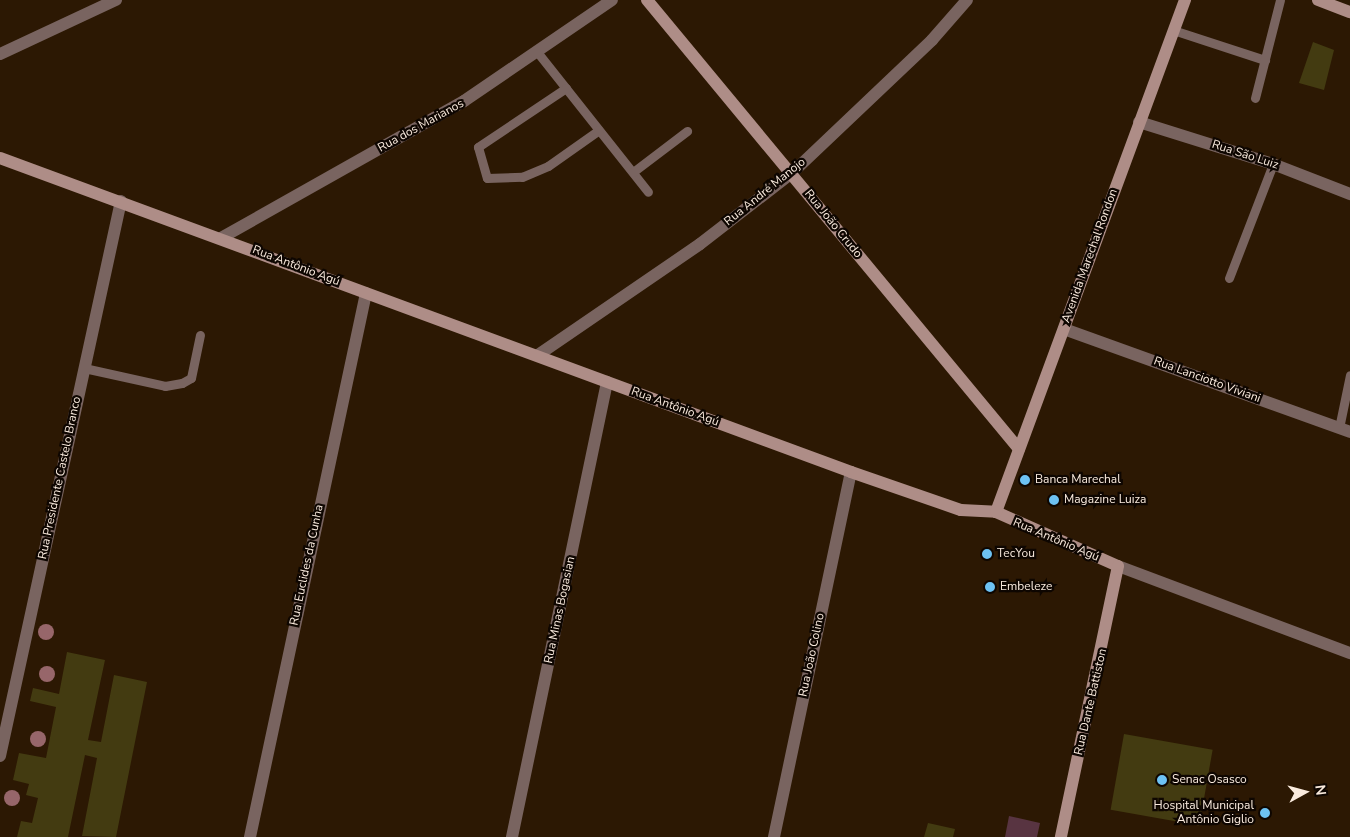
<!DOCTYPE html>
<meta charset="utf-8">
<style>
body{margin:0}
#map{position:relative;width:1350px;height:837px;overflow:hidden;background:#2c1803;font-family:"Nunito Sans",sans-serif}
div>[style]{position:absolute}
.green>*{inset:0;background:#583441}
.building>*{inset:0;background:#433b11;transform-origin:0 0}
.lane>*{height:9px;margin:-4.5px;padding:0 4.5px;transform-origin:4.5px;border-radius:4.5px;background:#796460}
.street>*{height:12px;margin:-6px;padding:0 6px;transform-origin:6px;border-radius:6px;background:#796460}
.secondary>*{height:12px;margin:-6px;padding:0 6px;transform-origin:6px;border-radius:6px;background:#ae8d87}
.trees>*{width:16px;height:16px;margin:-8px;border-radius:50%;background:#97666a}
.dots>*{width:14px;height:14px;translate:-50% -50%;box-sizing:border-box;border:2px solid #0e0601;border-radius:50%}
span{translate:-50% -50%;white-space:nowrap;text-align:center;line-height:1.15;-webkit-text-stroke:4.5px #0e0601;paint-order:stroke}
.street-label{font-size:12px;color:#faebde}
.poi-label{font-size:12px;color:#faebde}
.left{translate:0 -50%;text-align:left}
.right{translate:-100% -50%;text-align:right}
.north{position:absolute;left:1280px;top:767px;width:50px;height:50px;-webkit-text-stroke:4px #0e0601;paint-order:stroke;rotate:83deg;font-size:14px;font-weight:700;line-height:20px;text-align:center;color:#faebde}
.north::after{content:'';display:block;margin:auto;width:18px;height:22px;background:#faebde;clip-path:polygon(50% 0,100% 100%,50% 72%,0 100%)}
</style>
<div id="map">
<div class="green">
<i style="clip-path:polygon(1009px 816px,1040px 823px,1037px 837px,1005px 837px)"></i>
</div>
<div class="building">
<i style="clip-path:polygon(1313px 42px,1334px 50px,1324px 90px,1299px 83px)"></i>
<i style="clip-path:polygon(67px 652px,105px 660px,88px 740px,101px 742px,114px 675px,147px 682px,116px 837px,82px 836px,97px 758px,85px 755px,68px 837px,17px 837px,21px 821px,32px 823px,38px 798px,26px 795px,29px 784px,13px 780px,19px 753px,46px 758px,56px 707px,30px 701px,33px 688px,59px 694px)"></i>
<i style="left:1124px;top:734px;width:90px;height:77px;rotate:10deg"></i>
<i style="clip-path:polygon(928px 823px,955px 829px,953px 837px,924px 837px)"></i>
</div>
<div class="lane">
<i style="left:1173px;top:30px;width:97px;rotate:18.1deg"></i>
<i style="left:538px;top:53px;width:177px;rotate:51.6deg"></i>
<i style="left:566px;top:88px;width:106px;rotate:146.2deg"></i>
<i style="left:478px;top:147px;width:32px;rotate:74deg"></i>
<i style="left:487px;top:178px;width:35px;rotate:-2deg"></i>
<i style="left:522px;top:177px;width:28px;rotate:-23deg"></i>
<i style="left:548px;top:166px;width:62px;rotate:-35.2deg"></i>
<i style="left:1255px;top:98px;width:101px;rotate:-75.7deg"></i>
<i style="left:633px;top:172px;width:68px;rotate:-37.2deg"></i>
<i style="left:1229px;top:278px;width:122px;rotate:-68.9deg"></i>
<i style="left:84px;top:368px;width:83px;rotate:12.5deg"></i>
<i style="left:165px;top:386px;width:17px;rotate:-10deg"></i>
<i style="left:182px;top:383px;width:10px;rotate:-29deg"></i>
<i style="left:191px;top:378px;width:44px;rotate:-78.2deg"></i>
<i style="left:1339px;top:428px;width:54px;rotate:-78.3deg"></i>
</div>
<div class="street">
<i style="left:0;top:54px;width:128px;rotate:-25deg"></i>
<i style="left:1139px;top:122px;width:140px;rotate:17.4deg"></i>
<i style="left:1273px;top:164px;width:83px;rotate:21.3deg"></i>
<i style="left:221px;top:238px;width:279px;rotate:-29.4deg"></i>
<i style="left:464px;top:101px;width:179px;rotate:-34.3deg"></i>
<i style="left:1064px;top:329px;width:304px;rotate:19.8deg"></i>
<i style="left:538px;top:355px;width:196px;rotate:-34.4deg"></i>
<i style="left:700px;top:244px;width:116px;rotate:-37.7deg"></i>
<i style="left:792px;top:173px;width:193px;rotate:-43.5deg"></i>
<i style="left:932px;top:40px;width:53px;rotate:-48.8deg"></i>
<i style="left:1118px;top:566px;width:248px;rotate:20.6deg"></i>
<i style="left:0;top:756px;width:568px;rotate:-77.7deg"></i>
<i style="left:250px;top:837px;width:556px;rotate:-77.96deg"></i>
<i style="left:512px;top:837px;width:465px;rotate:-78.2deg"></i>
<i style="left:774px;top:837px;width:373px;rotate:-78.1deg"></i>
</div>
<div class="secondary">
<i style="left:647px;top:0;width:583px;rotate:50.36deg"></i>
<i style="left:1318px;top:0;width:34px;rotate:21deg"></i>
<i style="left:0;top:158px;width:907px;rotate:20.25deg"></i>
<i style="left:851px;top:472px;width:116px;rotate:19.1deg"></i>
<i style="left:961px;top:510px;width:35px;rotate:3deg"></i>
<i style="left:996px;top:512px;width:133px;rotate:23.9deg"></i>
<i style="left:1118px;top:566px;width:277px;rotate:101.9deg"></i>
<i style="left:996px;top:512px;width:546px;rotate:-69.74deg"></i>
</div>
<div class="trees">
<i style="left:46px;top:632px"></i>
<i style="left:47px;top:674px"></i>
<i style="left:38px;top:739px"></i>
<i style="left:12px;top:798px"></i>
</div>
<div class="dots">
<i style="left:1025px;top:480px;background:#6dc2f3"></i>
<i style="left:1054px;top:500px;background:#6dc2f3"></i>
<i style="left:987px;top:554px;background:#6dc2f3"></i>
<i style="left:990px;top:587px;background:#6dc2f3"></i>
<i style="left:1162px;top:780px;background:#6dc2f3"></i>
<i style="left:1265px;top:813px;background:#6dc2f3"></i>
</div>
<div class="street-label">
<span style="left:421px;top:126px;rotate:-29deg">Rua dos Marianos</span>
<span style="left:1245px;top:155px;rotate:18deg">Rua São Luiz</span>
<span style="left:765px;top:192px;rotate:-39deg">Rua André Manojo</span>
<span style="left:833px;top:224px;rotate:51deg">Rua João Crudo</span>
<span style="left:1090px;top:256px;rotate:-70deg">Avenida Marechal Rondon</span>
<span style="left:296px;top:266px;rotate:21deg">Rua Antônio Agú</span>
<span style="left:1207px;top:380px;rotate:20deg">Rua Lanciotto Viviani</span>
<span style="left:675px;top:407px;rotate:20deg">Rua Antônio Agú</span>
<span style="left:60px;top:478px;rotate:-78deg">Rua Presidente Castelo Branco</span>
<span style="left:1056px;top:540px;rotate:23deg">Rua Antônio Agú</span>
<span style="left:307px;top:565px;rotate:-78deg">Rua Euclides da Cunha</span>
<span style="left:560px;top:610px;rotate:-78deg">Rua Minas Bogasian</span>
<span style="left:812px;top:655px;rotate:-78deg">Rua João Colino</span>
<span style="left:1091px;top:702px;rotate:-77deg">Rua Dante Battiston</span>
</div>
<div class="poi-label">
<span class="left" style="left:1035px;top:480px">Banca Marechal</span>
<span class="left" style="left:1064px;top:500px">Magazine Luiza</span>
<span class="left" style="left:997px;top:554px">TecYou</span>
<span class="left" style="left:1000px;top:587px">Embeleze</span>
<span class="left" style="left:1172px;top:780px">Senac Osasco</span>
<span class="right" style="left:1254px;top:813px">Hospital Municipal<br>Antônio Giglio</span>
</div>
<div class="north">N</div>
</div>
